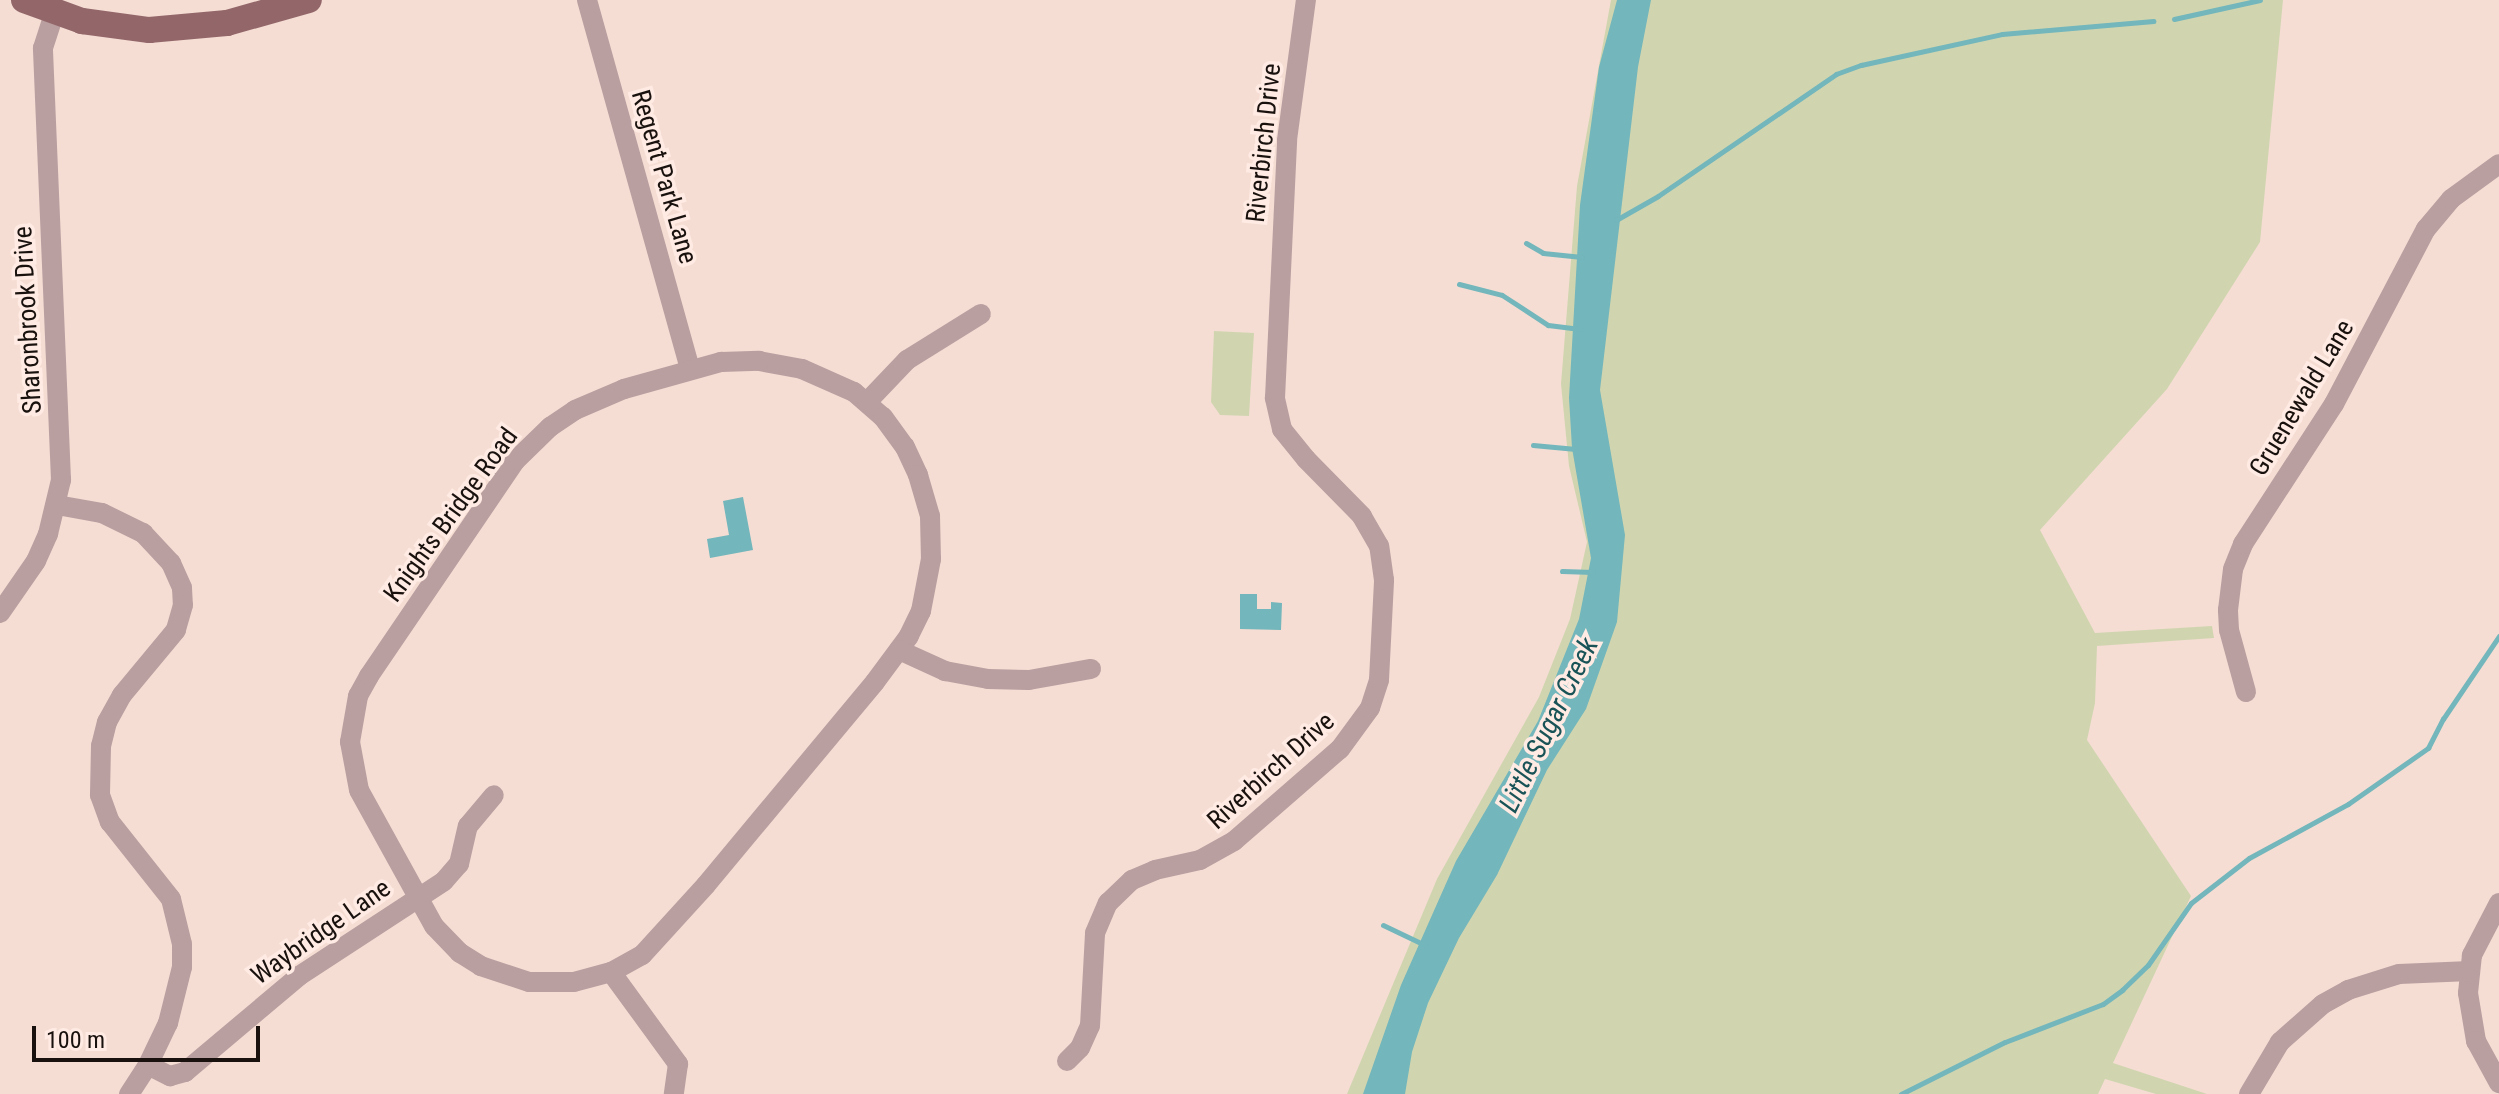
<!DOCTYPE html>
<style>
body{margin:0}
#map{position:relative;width:2499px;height:1094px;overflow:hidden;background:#f5ddd3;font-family:"Roboto Condensed",sans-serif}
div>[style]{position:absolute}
.green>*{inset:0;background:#d0d5b0}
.water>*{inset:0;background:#73b6bb}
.stream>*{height:5px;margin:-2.5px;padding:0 2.5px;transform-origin:2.5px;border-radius:2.5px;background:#73b6bb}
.minor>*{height:20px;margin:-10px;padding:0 10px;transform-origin:10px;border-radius:10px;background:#b99fa0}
.major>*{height:26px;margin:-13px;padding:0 13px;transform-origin:13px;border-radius:13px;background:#93676a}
span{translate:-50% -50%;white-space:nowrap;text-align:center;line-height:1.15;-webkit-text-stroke:7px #ffebe3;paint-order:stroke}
.street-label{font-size:26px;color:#19110e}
.water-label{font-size:28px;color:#195357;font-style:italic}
.scale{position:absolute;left:32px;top:1026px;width:228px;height:36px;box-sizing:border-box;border:4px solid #19110e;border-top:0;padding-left:10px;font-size:24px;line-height:28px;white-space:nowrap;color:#19110e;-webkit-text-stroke:6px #ffebe3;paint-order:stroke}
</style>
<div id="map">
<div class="green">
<i style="clip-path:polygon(1611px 0,2283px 0,2260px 242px,2167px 389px,2040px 530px,2095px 633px,2212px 626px,2214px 638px,2097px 646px,2095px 703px,2087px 740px,2191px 896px,2113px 1063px,2207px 1094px,2156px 1094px,2105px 1079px,2098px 1094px,1347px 1094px,1437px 879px,1539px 697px,1570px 619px,1587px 542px,1569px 466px,1561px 384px,1577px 186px)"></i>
<i style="clip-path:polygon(1214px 331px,1254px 333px,1249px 416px,1220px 415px,1211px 402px)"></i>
</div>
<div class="water">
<i style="clip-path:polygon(1617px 0,1651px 0,1638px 67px,1600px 390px,1625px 535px,1617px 622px,1586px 709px,1547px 770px,1497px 875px,1459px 938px,1428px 1003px,1412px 1052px,1405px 1094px,1363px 1094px,1401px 985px,1456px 861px,1538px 721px,1579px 619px,1591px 558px,1572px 448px,1569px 398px,1580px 205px,1599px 67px)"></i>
<i style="clip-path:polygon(743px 497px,753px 550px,710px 558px,707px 539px,729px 535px,723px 501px)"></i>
<i style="clip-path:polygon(1240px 594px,1257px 594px,1257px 609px,1271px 609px,1271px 602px,1282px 603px,1281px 630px,1240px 629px)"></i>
</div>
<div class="stream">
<i style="left:2174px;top:19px;width:88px;rotate:-12.5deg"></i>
<i style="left:1616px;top:220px;width:48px;rotate:-29.7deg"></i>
<i style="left:1658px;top:196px;width:216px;rotate:-34.4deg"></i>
<i style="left:1836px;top:74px;width:27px;rotate:-20deg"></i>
<i style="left:1861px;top:65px;width:144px;rotate:-12.4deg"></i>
<i style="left:2002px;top:34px;width:152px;rotate:-4.9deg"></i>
<i style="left:1526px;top:243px;width:20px;rotate:30deg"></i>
<i style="left:1543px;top:253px;width:39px;rotate:6deg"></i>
<i style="left:1459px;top:284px;width:44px;rotate:14.3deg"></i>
<i style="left:1502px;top:295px;width:55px;rotate:33.1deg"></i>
<i style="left:1548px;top:325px;width:32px;rotate:7deg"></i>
<i style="left:1533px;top:445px;width:43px;rotate:5.3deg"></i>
<i style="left:1562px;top:571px;width:31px;rotate:2deg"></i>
<i style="left:1383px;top:925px;width:47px;rotate:25.5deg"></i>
<i style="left:1901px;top:1094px;width:116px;rotate:-26.6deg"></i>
<i style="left:2005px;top:1042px;width:105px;rotate:-21.2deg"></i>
<i style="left:2103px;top:1004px;width:24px;rotate:-36deg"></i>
<i style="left:2122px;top:990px;width:36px;rotate:-44deg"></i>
<i style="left:2148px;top:965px;width:75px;rotate:-55.3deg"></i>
<i style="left:2191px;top:903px;width:73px;rotate:-37.8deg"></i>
<i style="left:2249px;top:858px;width:113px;rotate:-28.6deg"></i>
<i style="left:2348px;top:804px;width:98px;rotate:-35deg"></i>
<i style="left:2428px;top:748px;width:33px;rotate:-63deg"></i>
<i style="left:2443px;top:719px;width:100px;rotate:-56deg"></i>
</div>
<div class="minor">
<i style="left:587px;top:0;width:383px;rotate:74.4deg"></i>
<i style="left:759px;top:361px;width:44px;rotate:10.5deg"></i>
<i style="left:802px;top:369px;width:57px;rotate:23.9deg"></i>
<i style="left:854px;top:392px;width:38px;rotate:41deg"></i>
<i style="left:883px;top:417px;width:37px;rotate:54deg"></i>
<i style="left:905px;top:447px;width:31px;rotate:65deg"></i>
<i style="left:918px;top:475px;width:43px;rotate:73.7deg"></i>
<i style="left:930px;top:516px;width:43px;rotate:88.7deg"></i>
<i style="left:931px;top:559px;width:53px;rotate:100.9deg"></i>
<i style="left:921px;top:611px;width:28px;rotate:116deg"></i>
<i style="left:909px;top:636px;width:57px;rotate:126.5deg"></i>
<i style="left:875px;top:682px;width:264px;rotate:129.8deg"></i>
<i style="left:706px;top:885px;width:95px;rotate:132.4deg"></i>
<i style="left:642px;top:955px;width:35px;rotate:151deg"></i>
<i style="left:611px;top:972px;width:38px;rotate:165deg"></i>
<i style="left:574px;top:982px;width:45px;rotate:180deg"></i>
<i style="left:529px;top:982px;width:51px;rotate:-161.6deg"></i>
<i style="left:481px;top:966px;width:25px;rotate:-148deg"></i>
<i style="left:460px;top:953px;width:37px;rotate:-134deg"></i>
<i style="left:434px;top:926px;width:155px;rotate:-118.9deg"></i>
<i style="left:359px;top:790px;width:49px;rotate:-100.6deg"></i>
<i style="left:350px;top:742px;width:47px;rotate:-80.1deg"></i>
<i style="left:358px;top:696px;width:23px;rotate:-61deg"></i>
<i style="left:369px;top:676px;width:260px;rotate:-55.8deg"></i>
<i style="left:515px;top:461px;width:49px;rotate:-44.2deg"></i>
<i style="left:550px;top:427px;width:30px;rotate:-34deg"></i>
<i style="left:575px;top:410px;width:53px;rotate:-23.2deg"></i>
<i style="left:624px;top:389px;width:101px;rotate:-15.6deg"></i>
<i style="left:721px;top:362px;width:38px;rotate:-2deg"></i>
<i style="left:867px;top:402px;width:58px;rotate:-46.4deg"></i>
<i style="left:907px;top:360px;width:87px;rotate:-31.9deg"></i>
<i style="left:57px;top:505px;width:46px;rotate:10.1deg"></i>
<i style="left:102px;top:513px;width:46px;rotate:26deg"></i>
<i style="left:143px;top:533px;width:41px;rotate:47deg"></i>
<i style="left:171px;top:563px;width:27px;rotate:66deg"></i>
<i style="left:182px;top:588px;width:17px;rotate:87deg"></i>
<i style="left:183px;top:605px;width:26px;rotate:106deg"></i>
<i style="left:176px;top:630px;width:85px;rotate:129.7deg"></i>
<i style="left:122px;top:695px;width:31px;rotate:119deg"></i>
<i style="left:107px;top:722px;width:25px;rotate:104deg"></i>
<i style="left:101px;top:746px;width:49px;rotate:91.2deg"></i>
<i style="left:100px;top:795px;width:29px;rotate:70deg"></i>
<i style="left:110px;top:822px;width:98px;rotate:51.6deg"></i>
<i style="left:171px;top:899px;width:46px;rotate:76.3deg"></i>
<i style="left:182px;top:944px;width:23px;rotate:90deg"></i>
<i style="left:182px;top:967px;width:58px;rotate:104deg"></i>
<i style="left:168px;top:1023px;width:47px;rotate:115.5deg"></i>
<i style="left:148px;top:1065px;width:35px;rotate:123deg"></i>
<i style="left:0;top:613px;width:63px;rotate:-55.3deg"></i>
<i style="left:36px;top:561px;width:30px;rotate:-66deg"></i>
<i style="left:48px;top:534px;width:56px;rotate:-76.5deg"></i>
<i style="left:61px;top:480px;width:432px;rotate:-92.4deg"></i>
<i style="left:43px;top:48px;width:39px;rotate:-72deg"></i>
<i style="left:899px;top:650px;width:51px;rotate:24.5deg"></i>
<i style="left:945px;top:671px;width:44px;rotate:10.5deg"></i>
<i style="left:988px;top:679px;width:41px;rotate:1.4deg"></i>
<i style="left:1029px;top:680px;width:63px;rotate:-10.1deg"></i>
<i style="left:2246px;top:692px;width:64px;rotate:-105.3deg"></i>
<i style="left:2229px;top:630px;width:20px;rotate:-93deg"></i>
<i style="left:2228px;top:610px;width:41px;rotate:-83deg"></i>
<i style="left:2233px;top:569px;width:27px;rotate:-68deg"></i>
<i style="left:2243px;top:544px;width:167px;rotate:-57deg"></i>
<i style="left:2334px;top:404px;width:198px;rotate:-62.3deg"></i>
<i style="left:2426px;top:229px;width:39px;rotate:-50deg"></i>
<i style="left:2451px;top:199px;width:59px;rotate:-36.1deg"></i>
<i style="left:2499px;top:903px;width:59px;rotate:117.4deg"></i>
<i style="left:2472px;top:955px;width:38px;rotate:96deg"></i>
<i style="left:2468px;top:993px;width:49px;rotate:80.5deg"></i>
<i style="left:2476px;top:1041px;width:48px;rotate:61.3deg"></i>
<i style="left:611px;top:972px;width:114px;rotate:53.9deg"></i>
<i style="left:678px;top:1064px;width:30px;rotate:98deg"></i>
<i style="left:1067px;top:1061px;width:18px;rotate:-45deg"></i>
<i style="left:1080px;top:1048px;width:24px;rotate:-66deg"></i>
<i style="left:1090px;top:1026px;width:93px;rotate:-86.9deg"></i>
<i style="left:1095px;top:933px;width:33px;rotate:-67deg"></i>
<i style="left:1108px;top:903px;width:33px;rotate:-44deg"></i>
<i style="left:1132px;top:880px;width:25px;rotate:-23deg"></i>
<i style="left:1155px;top:870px;width:46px;rotate:-12.5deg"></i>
<i style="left:1200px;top:860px;width:39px;rotate:-29deg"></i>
<i style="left:1234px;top:841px;width:140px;rotate:-41deg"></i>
<i style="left:1340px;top:749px;width:51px;rotate:-53.8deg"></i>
<i style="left:1370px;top:708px;width:29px;rotate:-72deg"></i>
<i style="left:1379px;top:680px;width:100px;rotate:-87.1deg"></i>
<i style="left:1384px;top:580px;width:34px;rotate:-98deg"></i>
<i style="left:1379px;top:546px;width:34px;rotate:-120deg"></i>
<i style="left:1362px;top:516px;width:80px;rotate:-134.5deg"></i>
<i style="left:1306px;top:459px;width:38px;rotate:-129deg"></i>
<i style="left:1282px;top:429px;width:32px;rotate:-103deg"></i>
<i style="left:1275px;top:398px;width:258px;rotate:-87.3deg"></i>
<i style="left:1287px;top:140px;width:141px;rotate:-82.3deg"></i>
<i style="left:148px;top:1065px;width:25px;rotate:27deg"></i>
<i style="left:170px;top:1076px;width:16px;rotate:-15deg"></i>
<i style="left:185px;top:1072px;width:149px;rotate:-40.1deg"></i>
<i style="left:299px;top:976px;width:173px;rotate:-33.2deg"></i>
<i style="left:444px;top:881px;width:23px;rotate:-49deg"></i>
<i style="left:459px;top:864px;width:39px;rotate:-77deg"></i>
<i style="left:468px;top:826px;width:40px;rotate:-50deg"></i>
<i style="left:2249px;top:1094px;width:61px;rotate:-59.2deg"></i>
<i style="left:2280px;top:1042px;width:57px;rotate:-41.5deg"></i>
<i style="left:2323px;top:1004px;width:29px;rotate:-29deg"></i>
<i style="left:2348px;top:990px;width:53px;rotate:-17.4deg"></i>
<i style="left:2399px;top:974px;width:71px;rotate:-2.4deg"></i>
</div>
<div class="major">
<i style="left:24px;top:0;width:62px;rotate:19.9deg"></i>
<i style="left:82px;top:21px;width:68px;rotate:7.7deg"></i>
<i style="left:149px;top:30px;width:78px;rotate:-5.1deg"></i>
<i style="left:227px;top:23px;width:85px;rotate:-15.7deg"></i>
</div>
<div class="street-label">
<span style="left:1264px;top:143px;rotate:-84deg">Riverbirch Drive</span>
<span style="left:664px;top:177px;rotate:74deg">Regent Park Lane</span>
<span style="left:28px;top:320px;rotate:-93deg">Sharonbrook Drive</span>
<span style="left:2302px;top:398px;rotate:-59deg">Gruenewald Lane</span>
<span style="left:451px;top:515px;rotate:-54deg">Knights Bridge Road</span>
<span style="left:1271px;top:771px;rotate:-42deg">Riverbirch Drive</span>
<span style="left:321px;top:932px;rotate:-35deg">Waybridge Lane</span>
</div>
<div class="water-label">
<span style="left:1549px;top:725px;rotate:-64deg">Little Sugar Creek</span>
</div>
<div class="scale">100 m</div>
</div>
